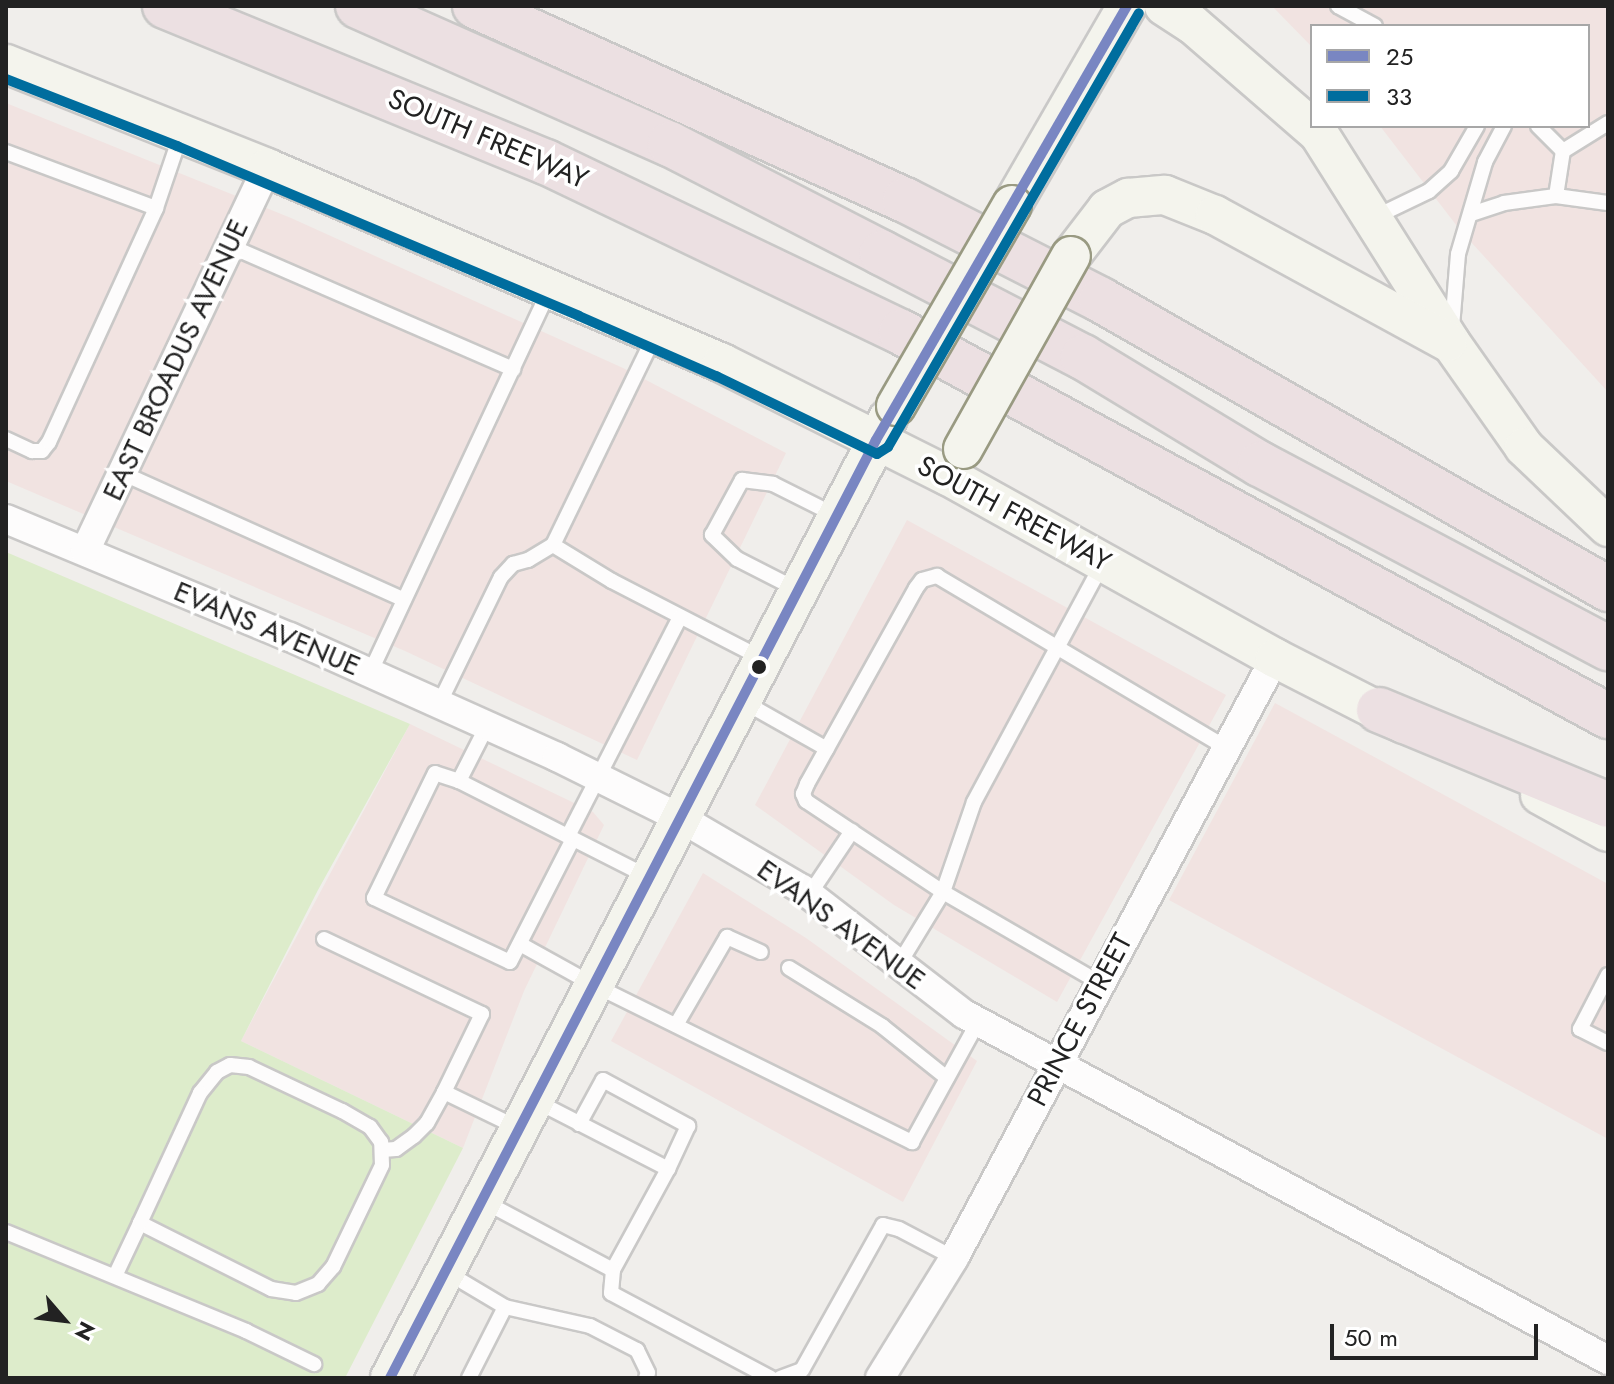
<!DOCTYPE html>
<style>
body{margin:0}
#map{position:relative;width:1614px;height:1384px;overflow:hidden;background:#f0eeeb;font-family:Jost,sans-serif}
div>[style]{position:absolute}
.commercial>*{inset:0;background:#f1e3e1}
.grass>*{inset:0;background:#ddeccb}
.roads{filter:drop-shadow(2px 0 #c9c8c7) drop-shadow(-2px 0 #c9c8c7) drop-shadow(0 2px #c9c8c7) drop-shadow(0 -2px #c9c8c7)}
.service>*{height:14px;margin:-7px;padding:0 7px;transform-origin:7px;border-radius:7px;background:#fdfcfc}
.minor>*{height:28px;margin:-14px;padding:0 14px;transform-origin:14px;border-radius:14px;background:#fdfcfc}
.secondary>*{height:38px;margin:-19px;padding:0 19px;transform-origin:19px;border-radius:19px;background:#f4f4ed}
.motorway>*{height:44px;margin:-22px;padding:0 22px;transform-origin:22px;border-radius:22px;background:#ece0e2}
.bridges{filter:drop-shadow(2px 0 #999a82) drop-shadow(-2px 0 #999a82) drop-shadow(0 2px #999a82) drop-shadow(0 -2px #999a82)}
.secondary-bridge>*{height:38px;margin:-19px;padding:0 19px;transform-origin:19px;border-radius:19px;background:#f4f4ed}
.bus-1>*{height:10px;margin:-5px;padding:0 5px;transform-origin:5px;border-radius:5px;background:#7986c2}
.bus-2>*{height:10px;margin:-5px;padding:0 5px;transform-origin:5px;border-radius:5px;background:#006d9e}
.dots>*{width:22px;height:22px;translate:-50% -50%;box-sizing:border-box;border:4px solid #fff;border-radius:50%}
span{translate:-50% -50%;white-space:nowrap;text-align:center;line-height:1.15;-webkit-text-stroke:7px #fff;paint-order:stroke}
.street-label{font-size:28px;color:#222}
.frame{position:absolute;inset:0;border:8px solid #222;pointer-events:none}
.legend{position:absolute;left:1310px;top:24px;width:280px;height:104px;box-sizing:border-box;background:#fff;border:2px solid #a7a7a7;margin:0;padding:10px 14px;list-style:none;font-size:24px;color:#222}
.legend li{display:flex;align-items:center;gap:16px;height:40px}
.legend b{width:40px;border:2px solid #a7a7a7}
.north{position:absolute;left:24px;top:1280px;width:80px;height:80px;-webkit-text-stroke:6px #fff;paint-order:stroke;rotate:118deg;font-size:22px;font-weight:700;line-height:32px;text-align:center;color:#222}
.north::after{content:'';display:block;margin:auto;width:28px;height:36px;background:#222;clip-path:polygon(50% 0,100% 100%,50% 72%,0 100%)}
.scale{position:absolute;left:1330px;top:1324px;width:208px;height:36px;box-sizing:border-box;border:4px solid #222;border-top:0;padding-left:10px;font-size:24px;line-height:28px;white-space:nowrap;color:#222;-webkit-text-stroke:6px #fff;paint-order:stroke}
</style>
<div id="map">
<div class="commercial">
<i style="clip-path:polygon(1272px 6px,1608px 6px,1608px 392px,1460px 230px,1380px 126px,1588px 126px,1588px 26px,1312px 26px,1312px 47px)"></i>
<i style="clip-path:polygon(6px 103px,291px 218px,623px 368px,786px 453px,637px 760px,405px 651px,6px 481px)"></i>
<i style="clip-path:polygon(907px 520px,1226px 695px,1057px 1002px,894px 905px,755px 805px)"></i>
<i style="clip-path:polygon(1275px 703px,1608px 884px,1608px 1139px,1169px 900px)"></i>
<i style="clip-path:polygon(410px 724px,593px 812px,604px 825px,524px 991px,463px 1148px,241px 1041px)"></i>
<i style="clip-path:polygon(703px 873px,806px 938px,977px 1061px,903px 1202px,611px 1041px)"></i>
</div>
<div class="grass">
<i style="clip-path:polygon(6px 552px,410px 724px,318px 890px,241px 1041px,463px 1148px,345px 1378px,6px 1378px)"></i>
</div>
<div class="roads">
<div class="service">
<i style="left:1338px;top:6px;width:42px;rotate:28.4deg"></i>
<i style="left:1538px;top:126px;width:35px;rotate:45deg"></i>
<i style="left:6px;top:152px;width:160px;rotate:20.5deg"></i>
<i style="left:1556px;top:196px;width:46px;rotate:-81.2deg"></i>
<i style="left:1563px;top:151px;width:53px;rotate:-31.9deg"></i>
<i style="left:1471px;top:214px;width:35px;rotate:-18deg"></i>
<i style="left:1504px;top:203px;width:52px;rotate:-7.7deg"></i>
<i style="left:1556px;top:196px;width:52px;rotate:7.7deg"></i>
<i style="left:1373px;top:218px;width:62px;rotate:-25.7deg"></i>
<i style="left:1429px;top:191px;width:30px;rotate:-42deg"></i>
<i style="left:1451px;top:171px;width:52px;rotate:-60deg"></i>
<i style="left:230px;top:246px;width:309px;rotate:23.5deg"></i>
<i style="left:1452px;top:327px;width:73px;rotate:-85.3deg"></i>
<i style="left:1458px;top:254px;width:96px;rotate:-73.6deg"></i>
<i style="left:1485px;top:162px;width:41px;rotate:-62.2deg"></i>
<i style="left:6px;top:439px;width:29px;rotate:25deg"></i>
<i style="left:32px;top:451px;width:10px"></i>
<i style="left:42px;top:451px;width:11px;rotate:-52deg"></i>
<i style="left:49px;top:442px;width:257px;rotate:-65.4deg"></i>
<i style="left:156px;top:208px;width:75px;rotate:-71.3deg"></i>
<i style="left:122px;top:473px;width:309px;rotate:24.2deg"></i>
<i style="left:553px;top:545px;width:69px;rotate:31.4deg"></i>
<i style="left:612px;top:581px;width:170px;rotate:27.3deg"></i>
<i style="left:796px;top:589px;width:66px;rotate:-153deg"></i>
<i style="left:737px;top:559px;width:35px;rotate:-136deg"></i>
<i style="left:712px;top:535px;width:63px;rotate:-61.4deg"></i>
<i style="left:742px;top:480px;width:31px;rotate:7deg"></i>
<i style="left:773px;top:484px;width:72px;rotate:26.6deg"></i>
<i style="left:370px;top:673px;width:424px;rotate:-64.9deg"></i>
<i style="left:744px;top:702px;width:95px;rotate:29.5deg"></i>
<i style="left:439px;top:704px;width:141px;rotate:-64deg"></i>
<i style="left:501px;top:577px;width:18px;rotate:-47deg"></i>
<i style="left:513px;top:564px;width:16px;rotate:-15deg"></i>
<i style="left:528px;top:560px;width:29px;rotate:-31deg"></i>
<i style="left:553px;top:545px;width:233px;rotate:-64.1deg"></i>
<i style="left:487px;top:726px;width:62px;rotate:117deg"></i>
<i style="left:459px;top:781px;width:214px;rotate:26.9deg"></i>
<i style="left:459px;top:781px;width:25px;rotate:-162deg"></i>
<i style="left:435px;top:773px;width:139px;rotate:116deg"></i>
<i style="left:374px;top:898px;width:150px;rotate:25.2deg"></i>
<i style="left:510px;top:962px;width:138px;rotate:-62.9deg"></i>
<i style="left:568px;top:836px;width:246px;rotate:-62.9deg"></i>
<i style="left:809px;top:895px;width:77px;rotate:-56.1deg"></i>
<i style="left:324px;top:939px;width:175px;rotate:25.4deg"></i>
<i style="left:482px;top:1014px;width:87px;rotate:116deg"></i>
<i style="left:444px;top:1092px;width:82px;rotate:25.9deg"></i>
<i style="left:520px;top:944px;width:85px;rotate:29deg"></i>
<i style="left:594px;top:985px;width:355px;rotate:26.3deg"></i>
<i style="left:912px;top:1142px;width:137px;rotate:-61.2deg"></i>
<i style="left:899px;top:964px;width:84px;rotate:-58.6deg"></i>
<i style="left:943px;top:892px;width:95px;rotate:-71deg"></i>
<i style="left:974px;top:802px;width:272px;rotate:-61.7deg"></i>
<i style="left:789px;top:968px;width:110px;rotate:31.9deg"></i>
<i style="left:882px;top:1026px;width:83px;rotate:38.7deg"></i>
<i style="left:1608px;top:975px;width:61px;rotate:117.4deg"></i>
<i style="left:1580px;top:1029px;width:31px;rotate:27deg"></i>
<i style="left:1100px;top:983px;width:181px;rotate:-149.9deg"></i>
<i style="left:943px;top:892px;width:164px;rotate:-146.4deg"></i>
<i style="left:806px;top:801px;width:8px;rotate:-113deg"></i>
<i style="left:803px;top:794px;width:11px;rotate:-68deg"></i>
<i style="left:807px;top:784px;width:224px;rotate:-60.9deg"></i>
<i style="left:916px;top:588px;width:10px;rotate:-53deg"></i>
<i style="left:922px;top:580px;width:16px;rotate:-15deg"></i>
<i style="left:937px;top:576px;width:337px;rotate:30.7deg"></i>
<i style="left:676px;top:1025px;width:102px;rotate:-59.9deg"></i>
<i style="left:727px;top:937px;width:37px;rotate:24deg"></i>
<i style="left:534px;top:1100px;width:151px;rotate:27.2deg"></i>
<i style="left:668px;top:1169px;width:115px;rotate:118.6deg"></i>
<i style="left:579px;top:1124px;width:50px;rotate:-61.4deg"></i>
<i style="left:603px;top:1080px;width:97px;rotate:28.4deg"></i>
<i style="left:688px;top:1126px;width:47px;rotate:114.9deg"></i>
<i style="left:382px;top:1150px;width:14px;rotate:-4deg"></i>
<i style="left:396px;top:1149px;width:22px;rotate:-36deg"></i>
<i style="left:414px;top:1136px;width:18px;rotate:-45deg"></i>
<i style="left:427px;top:1123px;width:35px;rotate:-61deg"></i>
<i style="left:483px;top:1201px;width:147px;rotate:28deg"></i>
<i style="left:613px;top:1270px;width:23px;rotate:95deg"></i>
<i style="left:611px;top:1293px;width:181px;rotate:28deg"></i>
<i style="left:6px;top:1232px;width:260px;rotate:22.4deg"></i>
<i style="left:246px;top:1331px;width:76px;rotate:25.9deg"></i>
<i style="left:448px;top:1273px;width:66px;rotate:30.8deg"></i>
<i style="left:505px;top:1307px;width:80px;rotate:116.9deg"></i>
<i style="left:115px;top:1276px;width:59px;rotate:-64.7deg"></i>
<i style="left:140px;top:1223px;width:147px;rotate:26.7deg"></i>
<i style="left:271px;top:1289px;width:25px;rotate:9deg"></i>
<i style="left:296px;top:1293px;width:24px;rotate:-22deg"></i>
<i style="left:318px;top:1284px;width:23px;rotate:-49deg"></i>
<i style="left:333px;top:1267px;width:113px;rotate:-64.3deg"></i>
<i style="left:382px;top:1165px;width:23px;rotate:-92deg"></i>
<i style="left:381px;top:1142px;width:19px;rotate:-126deg"></i>
<i style="left:370px;top:1127px;width:32px;rotate:-150deg"></i>
<i style="left:342px;top:1111px;width:103px;rotate:-154.7deg"></i>
<i style="left:249px;top:1067px;width:19px;rotate:-174deg"></i>
<i style="left:230px;top:1065px;width:15px;rotate:152deg"></i>
<i style="left:217px;top:1072px;width:27px;rotate:129deg"></i>
<i style="left:200px;top:1093px;width:143px;rotate:114.8deg"></i>
<i style="left:505px;top:1307px;width:87px;rotate:12.6deg"></i>
<i style="left:590px;top:1326px;width:53px;rotate:27.1deg"></i>
<i style="left:637px;top:1350px;width:25px;rotate:64deg"></i>
<i style="left:648px;top:1373px;width:5px;rotate:112deg"></i>
<i style="left:780px;top:1378px;width:23px;rotate:-20deg"></i>
<i style="left:802px;top:1370px;width:166px;rotate:-60.8deg"></i>
<i style="left:883px;top:1225px;width:16px;rotate:14deg"></i>
<i style="left:899px;top:1229px;width:62px;rotate:27.8deg"></i>
</div>
<div class="minor">
<i style="left:6px;top:519px;width:308px;rotate:22.6deg"></i>
<i style="left:290px;top:637px;width:293px;rotate:24.2deg"></i>
<i style="left:557px;top:757px;width:140px;rotate:26.4deg"></i>
<i style="left:682px;top:819px;width:139px;rotate:30.3deg"></i>
<i style="left:802px;top:889px;width:205px;rotate:37.7deg"></i>
<i style="left:964px;top:1014px;width:731px;rotate:28.25deg"></i>
<i style="left:85px;top:551px;width:424px;rotate:-64.6deg"></i>
<i style="left:880px;top:1378px;width:141px;rotate:-58.3deg"></i>
<i style="left:954px;top:1258px;width:680px;rotate:-61.85deg"></i>
</div>
<div class="secondary">
<i style="left:1164px;top:6px;width:33px;rotate:33deg"></i>
<i style="left:1192px;top:24px;width:168px;rotate:40.9deg"></i>
<i style="left:1319px;top:134px;width:247px;rotate:57.7deg"></i>
<i style="left:1451px;top:343px;width:127px;rotate:54.9deg"></i>
<i style="left:1524px;top:447px;width:116px;rotate:43.6deg"></i>
<i style="left:6px;top:64px;width:281px;rotate:21.7deg"></i>
<i style="left:267px;top:168px;width:495px;rotate:23.2deg"></i>
<i style="left:722px;top:363px;width:253px;rotate:26.6deg"></i>
<i style="left:948px;top:476px;width:374px;rotate:29.1deg"></i>
<i style="left:1275px;top:658px;width:145px;rotate:27.1deg"></i>
<i style="left:1012px;top:205px;width:230px;rotate:-60deg"></i>
<i style="left:1071px;top:256px;width:59px;rotate:-52.5deg"></i>
<i style="left:1107px;top:209px;width:24px;rotate:-28deg"></i>
<i style="left:1128px;top:198px;width:37px;rotate:-5deg"></i>
<i style="left:1165px;top:195px;width:54px;rotate:21.8deg"></i>
<i style="left:1215px;top:215px;width:265px;rotate:28.6deg"></i>
<i style="left:1540px;top:795px;width:77px;rotate:28.6deg"></i>
<i style="left:390px;top:1378px;width:1081px;rotate:-62.56deg"></i>
</div>
<div class="motorway">
<i style="left:165px;top:6px;width:412px;rotate:22.3deg"></i>
<i style="left:546px;top:162px;width:394px;rotate:25.6deg"></i>
<i style="left:901px;top:332px;width:805px;rotate:28.51deg"></i>
<i style="left:358px;top:6px;width:341px;rotate:23.9deg"></i>
<i style="left:670px;top:144px;width:238px;rotate:27.2deg"></i>
<i style="left:882px;top:253px;width:226px;rotate:27.4deg"></i>
<i style="left:1083px;top:357px;width:207px;rotate:31.2deg"></i>
<i style="left:1260px;top:464px;width:394px;rotate:27.9deg"></i>
<i style="left:475px;top:6px;width:472px;rotate:24.3deg"></i>
<i style="left:905px;top:200px;width:220px;rotate:27deg"></i>
<i style="left:1101px;top:300px;width:584px;rotate:29.68deg"></i>
<i style="left:1379px;top:710px;width:248px;rotate:22.5deg"></i>
</div>
</div>
<div class="bridges">
<div class="secondary-bridge">
<i style="left:896px;top:406px;width:232px;rotate:-60deg"></i>
<i style="left:963px;top:449px;width:221px;rotate:-60.8deg"></i>
</div>
</div>
<div class="bus-1">
<i style="left:390px;top:1378px;width:1056px;rotate:-62.61deg"></i>
<i style="left:876px;top:440px;width:501px;rotate:-59.96deg"></i>
</div>
<div class="bus-2">
<i style="left:6px;top:79px;width:184px;rotate:21.4deg"></i>
<i style="left:177px;top:146px;width:436px;rotate:22.9deg"></i>
<i style="left:579px;top:316px;width:150px;rotate:23.7deg"></i>
<i style="left:716px;top:376px;width:179px;rotate:25.8deg"></i>
<i style="left:877px;top:454px;width:13px;rotate:-32deg"></i>
<i style="left:888px;top:447px;width:501px;rotate:-59.96deg"></i>
</div>
<div class="dots">
<i style="left:759px;top:667px;background:#222"></i>
</div>
<div class="street-label">
<span style="left:488px;top:139px;rotate:23deg">SOUTH FREEWAY</span>
<span style="left:176px;top:360px;rotate:-65deg">EAST BROADUS AVENUE</span>
<span style="left:1014px;top:514px;rotate:28deg">SOUTH FREEWAY</span>
<span style="left:267px;top:629px;rotate:23deg">EVANS AVENUE</span>
<span style="left:841px;top:925px;rotate:36deg">EVANS AVENUE</span>
<span style="left:1080px;top:1020px;rotate:-62deg">PRINCE STREET</span>
</div>
<div class="frame"></div>
<ul class="legend">
<li><b style="height:10px;background:#7986c2"></b>25</li>
<li><b style="height:10px;background:#006d9e"></b>33</li>
</ul>
<div class="north">N</div>
<div class="scale">50 m</div>
</div>
